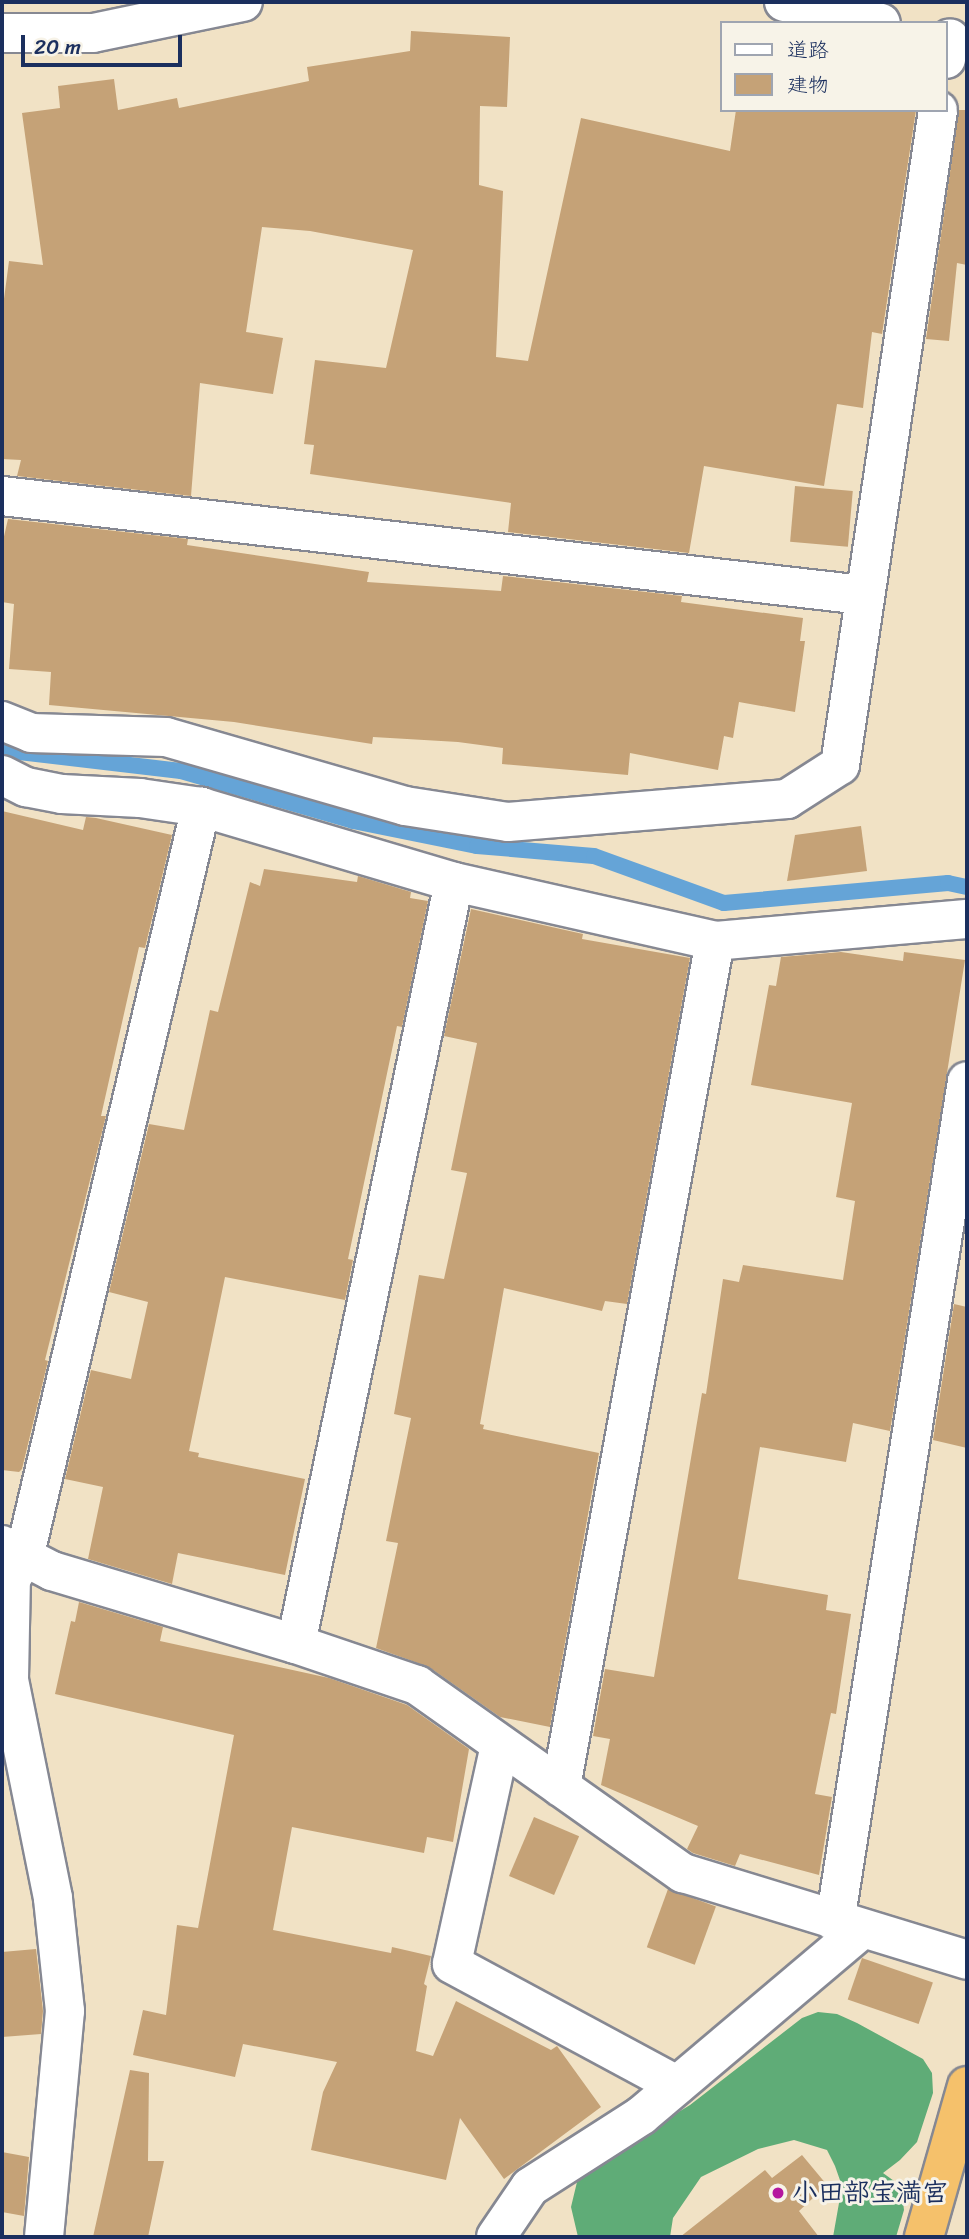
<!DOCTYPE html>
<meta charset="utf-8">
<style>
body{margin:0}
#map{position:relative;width:969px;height:2239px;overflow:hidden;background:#f1e2c5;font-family:Sriracha,"Klee One",sans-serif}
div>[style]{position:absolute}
.forest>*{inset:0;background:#5fac77}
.stream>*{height:16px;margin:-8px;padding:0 8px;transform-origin:8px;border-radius:8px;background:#65a4d7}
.building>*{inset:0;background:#c5a277;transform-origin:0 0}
.roads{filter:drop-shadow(2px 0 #868892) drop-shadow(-2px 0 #868892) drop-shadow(0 2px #868892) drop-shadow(0 -2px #868892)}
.minor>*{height:38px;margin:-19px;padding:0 19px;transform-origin:19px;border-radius:19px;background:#fff}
.highway>*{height:38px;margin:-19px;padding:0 19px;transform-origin:19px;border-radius:19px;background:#f5c16b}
.dots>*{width:19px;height:19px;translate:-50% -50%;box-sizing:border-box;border:4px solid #f7f3e8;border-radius:50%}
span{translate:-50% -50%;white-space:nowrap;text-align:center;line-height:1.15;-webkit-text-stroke:6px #f7f3e8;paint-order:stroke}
.poi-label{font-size:26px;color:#1b2f5e;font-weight:700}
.left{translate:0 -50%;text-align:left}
.frame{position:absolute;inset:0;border:4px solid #1b2f5e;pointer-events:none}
.legend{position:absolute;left:720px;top:21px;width:228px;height:91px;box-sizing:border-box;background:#f7f3e8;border:2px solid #9fa5b1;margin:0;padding:9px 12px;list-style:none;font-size:21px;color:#1b2f5e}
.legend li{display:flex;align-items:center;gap:14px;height:35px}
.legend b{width:35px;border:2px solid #9fa5b1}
.scale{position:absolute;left:21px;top:35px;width:161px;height:32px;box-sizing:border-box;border:4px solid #1b2f5e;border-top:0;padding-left:9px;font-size:21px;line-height:24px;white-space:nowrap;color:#1b2f5e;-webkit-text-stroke:5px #f7f3e8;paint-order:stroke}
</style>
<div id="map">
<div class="forest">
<i style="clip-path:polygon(818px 2012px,837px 2014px,857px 2023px,923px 2059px,932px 2073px,933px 2093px,917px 2142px,900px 2160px,883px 2173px,901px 2186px,904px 2210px,896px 2237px,833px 2237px,842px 2186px,835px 2166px,827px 2150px,794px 2140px,758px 2149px,701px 2177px,673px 2218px,670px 2237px,578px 2237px,571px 2207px,577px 2182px,590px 2166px,690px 2105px,802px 2018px)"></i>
</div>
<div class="stream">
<i style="left:2px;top:750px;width:180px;rotate:6.7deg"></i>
<i style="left:181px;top:771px;width:179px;rotate:16.2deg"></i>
<i style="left:353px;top:821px;width:126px;rotate:11.4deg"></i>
<i style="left:477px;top:846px;width:117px;rotate:4.9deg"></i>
<i style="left:594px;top:856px;width:138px;rotate:19.9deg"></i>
<i style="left:724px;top:903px;width:225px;rotate:-5.1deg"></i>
<i style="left:948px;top:883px;width:19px;rotate:12deg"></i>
</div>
<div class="building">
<i style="clip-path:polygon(411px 31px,510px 37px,507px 107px,480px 106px,479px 185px,503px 191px,496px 357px,528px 361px,581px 118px,730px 151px,736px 110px,916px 110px,882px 334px,872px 332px,863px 408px,837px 404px,824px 486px,704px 466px,689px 553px,508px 532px,511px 503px,310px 474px,314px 445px,304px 444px,315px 360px,386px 368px,413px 250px,310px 231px,262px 227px,246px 332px,283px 338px,273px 394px,200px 383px,191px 496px,17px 476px,21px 460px,2px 459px,2px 314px,9px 261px,43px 265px,22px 113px,60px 108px,58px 86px,114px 79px,118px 110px,177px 98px,179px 108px,309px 81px,307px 67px,410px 51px)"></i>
<i style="clip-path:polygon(959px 110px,967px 110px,967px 265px,957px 263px,949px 341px,926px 339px)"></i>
<i style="left:795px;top:486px;width:58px;height:56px;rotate:5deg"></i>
<i style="clip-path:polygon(8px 519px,188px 539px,187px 545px,369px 572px,367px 582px,501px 591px,503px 576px,682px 596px,681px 602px,803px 618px,800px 641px,805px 641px,795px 712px,739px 702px,733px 738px,724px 736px,718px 770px,630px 753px,628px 775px,502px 764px,503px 748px,458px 742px,373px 737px,372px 744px,234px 722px,49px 705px,51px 672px,9px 669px,14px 604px,2px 602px,2px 545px)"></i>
<i style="clip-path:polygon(2px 811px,83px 830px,86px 817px,96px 818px,172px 835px,145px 948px,139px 947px,101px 1116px,106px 1116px,45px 1360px,48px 1361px,22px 1469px,19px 1472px,2px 1470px)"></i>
<i style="clip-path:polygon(861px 826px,867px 871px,787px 881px,795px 835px)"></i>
<i style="clip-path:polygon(264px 869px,357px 882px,358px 876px,411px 892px,410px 898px,428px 901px,402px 1027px,397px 1026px,348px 1259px,353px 1260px,345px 1300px,225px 1277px,189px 1451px,199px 1453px,198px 1457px,305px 1479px,285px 1575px,178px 1553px,172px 1584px,88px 1559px,103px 1487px,65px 1479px,91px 1370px,131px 1379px,148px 1302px,109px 1292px,149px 1124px,184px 1130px,210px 1010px,218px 1012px,250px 882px,260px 886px)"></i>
<i style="clip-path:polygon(471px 909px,583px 934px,582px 939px,690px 958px,627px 1304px,605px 1301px,602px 1311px,504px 1288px,480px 1424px,484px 1425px,483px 1429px,599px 1453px,550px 1727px,500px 1717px,429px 1667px,376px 1648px,398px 1543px,386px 1541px,411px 1418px,394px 1414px,419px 1275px,444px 1279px,467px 1173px,451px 1170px,477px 1043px,444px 1036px)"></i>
<i style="clip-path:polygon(841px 952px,903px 961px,904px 952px,965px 960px,890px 1431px,853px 1423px,846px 1462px,760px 1447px,738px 1579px,828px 1595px,826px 1610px,851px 1614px,836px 1714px,831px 1713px,815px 1794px,832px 1797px,819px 1875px,740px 1854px,735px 1866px,693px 1853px,687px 1849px,698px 1826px,601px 1785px,610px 1739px,593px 1736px,605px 1669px,654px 1677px,702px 1393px,706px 1394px,723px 1279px,739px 1282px,743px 1265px,843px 1280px,855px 1201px,836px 1197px,852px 1103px,751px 1085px,769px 985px,776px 986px,781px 957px)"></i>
<i style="clip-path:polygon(954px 1304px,967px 1307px,967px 1448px,933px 1440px)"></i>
<i style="clip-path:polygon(79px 1602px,163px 1627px,160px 1641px,329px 1678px,407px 1705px,469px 1749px,453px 1842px,427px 1837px,424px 1853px,292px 1827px,273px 1930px,391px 1953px,392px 1947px,431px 1956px,424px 1984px,427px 1986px,416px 2051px,433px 2056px,456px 2001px,551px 2050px,557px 2046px,601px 2107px,504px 2179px,460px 2118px,446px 2180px,311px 2150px,323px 2092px,337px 2062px,243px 2044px,235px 2077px,133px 2055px,143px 2010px,166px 2015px,177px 1925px,198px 1928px,234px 1735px,55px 1694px,71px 1621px,75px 1622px)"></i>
<i style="left:534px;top:1817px;width:49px;height:64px;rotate:23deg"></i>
<i style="left:668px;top:1889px;width:51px;height:62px;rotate:20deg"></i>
<i style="clip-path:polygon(36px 1949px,43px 2011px,41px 2034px,2px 2037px,2px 1952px)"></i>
<i style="left:862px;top:1958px;width:75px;height:44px;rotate:19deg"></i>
<i style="clip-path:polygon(130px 2070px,149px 2073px,148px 2161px,164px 2161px,148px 2237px,93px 2237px)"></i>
<i style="clip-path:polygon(2px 2152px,29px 2157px,24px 2216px,2px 2212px)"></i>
<i style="clip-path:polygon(802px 2155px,827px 2185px,799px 2211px,819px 2237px,680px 2237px,765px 2170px,772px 2178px)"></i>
</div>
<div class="roads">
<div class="minor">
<i style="left:784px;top:2px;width:99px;rotate:12.2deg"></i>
<i style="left:2px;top:33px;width:91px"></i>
<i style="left:93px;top:33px;width:153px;rotate:-11.7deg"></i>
<i style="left:946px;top:59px;width:21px;rotate:-79deg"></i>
<i style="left:2px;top:496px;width:867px;rotate:6.56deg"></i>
<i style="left:2px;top:721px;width:31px;rotate:22deg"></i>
<i style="left:31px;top:733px;width:135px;rotate:1.7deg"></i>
<i style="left:166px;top:737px;width:249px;rotate:16.1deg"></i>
<i style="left:405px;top:806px;width:104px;rotate:8.8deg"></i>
<i style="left:508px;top:822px;width:280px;rotate:-4.7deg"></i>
<i style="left:787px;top:799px;width:63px;rotate:-32.7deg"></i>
<i style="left:840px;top:765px;width:662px;rotate:-81.49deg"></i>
<i style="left:2px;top:775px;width:27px;rotate:27deg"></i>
<i style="left:26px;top:787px;width:37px;rotate:11deg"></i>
<i style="left:62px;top:794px;width:78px;rotate:2.9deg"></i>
<i style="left:140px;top:798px;width:62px;rotate:8.4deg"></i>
<i style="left:201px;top:807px;width:264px;rotate:16.5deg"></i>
<i style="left:454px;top:882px;width:268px;rotate:12.7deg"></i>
<i style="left:715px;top:941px;width:860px;rotate:100.32deg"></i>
<i style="left:715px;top:941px;width:253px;rotate:-5deg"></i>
<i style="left:2px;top:1545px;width:56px;rotate:27.5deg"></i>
<i style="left:52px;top:1571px;width:255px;rotate:16.7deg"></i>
<i style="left:296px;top:1644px;width:128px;rotate:18.7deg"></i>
<i style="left:417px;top:1685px;width:326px;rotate:35.3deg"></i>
<i style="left:683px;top:1873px;width:297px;rotate:17deg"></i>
<i style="left:296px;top:1644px;width:778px;rotate:-78.29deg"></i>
<i style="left:500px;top:1745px;width:224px;rotate:102.4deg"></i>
<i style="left:452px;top:1964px;width:255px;rotate:28.3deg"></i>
<i style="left:835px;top:1922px;width:851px;rotate:-81.08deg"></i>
<i style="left:44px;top:2237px;width:227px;rotate:-84.7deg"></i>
<i style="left:65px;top:2011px;width:114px;rotate:-96.1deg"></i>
<i style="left:53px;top:1898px;width:223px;rotate:-101.4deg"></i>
<i style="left:9px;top:1679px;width:100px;rotate:-88.9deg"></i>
<i style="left:11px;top:1579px;width:25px;rotate:-58deg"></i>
<i style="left:24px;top:1558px;width:772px;rotate:-76.74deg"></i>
<i style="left:496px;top:2237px;width:60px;rotate:-55.8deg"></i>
<i style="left:530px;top:2187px;width:133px;rotate:-32.7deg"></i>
<i style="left:642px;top:2115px;width:287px;rotate:-40.2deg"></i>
</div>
<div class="highway">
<i style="left:924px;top:2237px;width:157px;rotate:-74.1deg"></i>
</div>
</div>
<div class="dots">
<i style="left:778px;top:2193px;background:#b5179e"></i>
</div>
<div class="poi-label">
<span class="left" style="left:792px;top:2193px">小田部宝満宮</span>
</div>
<div class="frame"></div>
<ul class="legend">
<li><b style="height:9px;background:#fff"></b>道路</li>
<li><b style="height:19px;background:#c5a277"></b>建物</li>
</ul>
<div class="scale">20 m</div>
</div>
